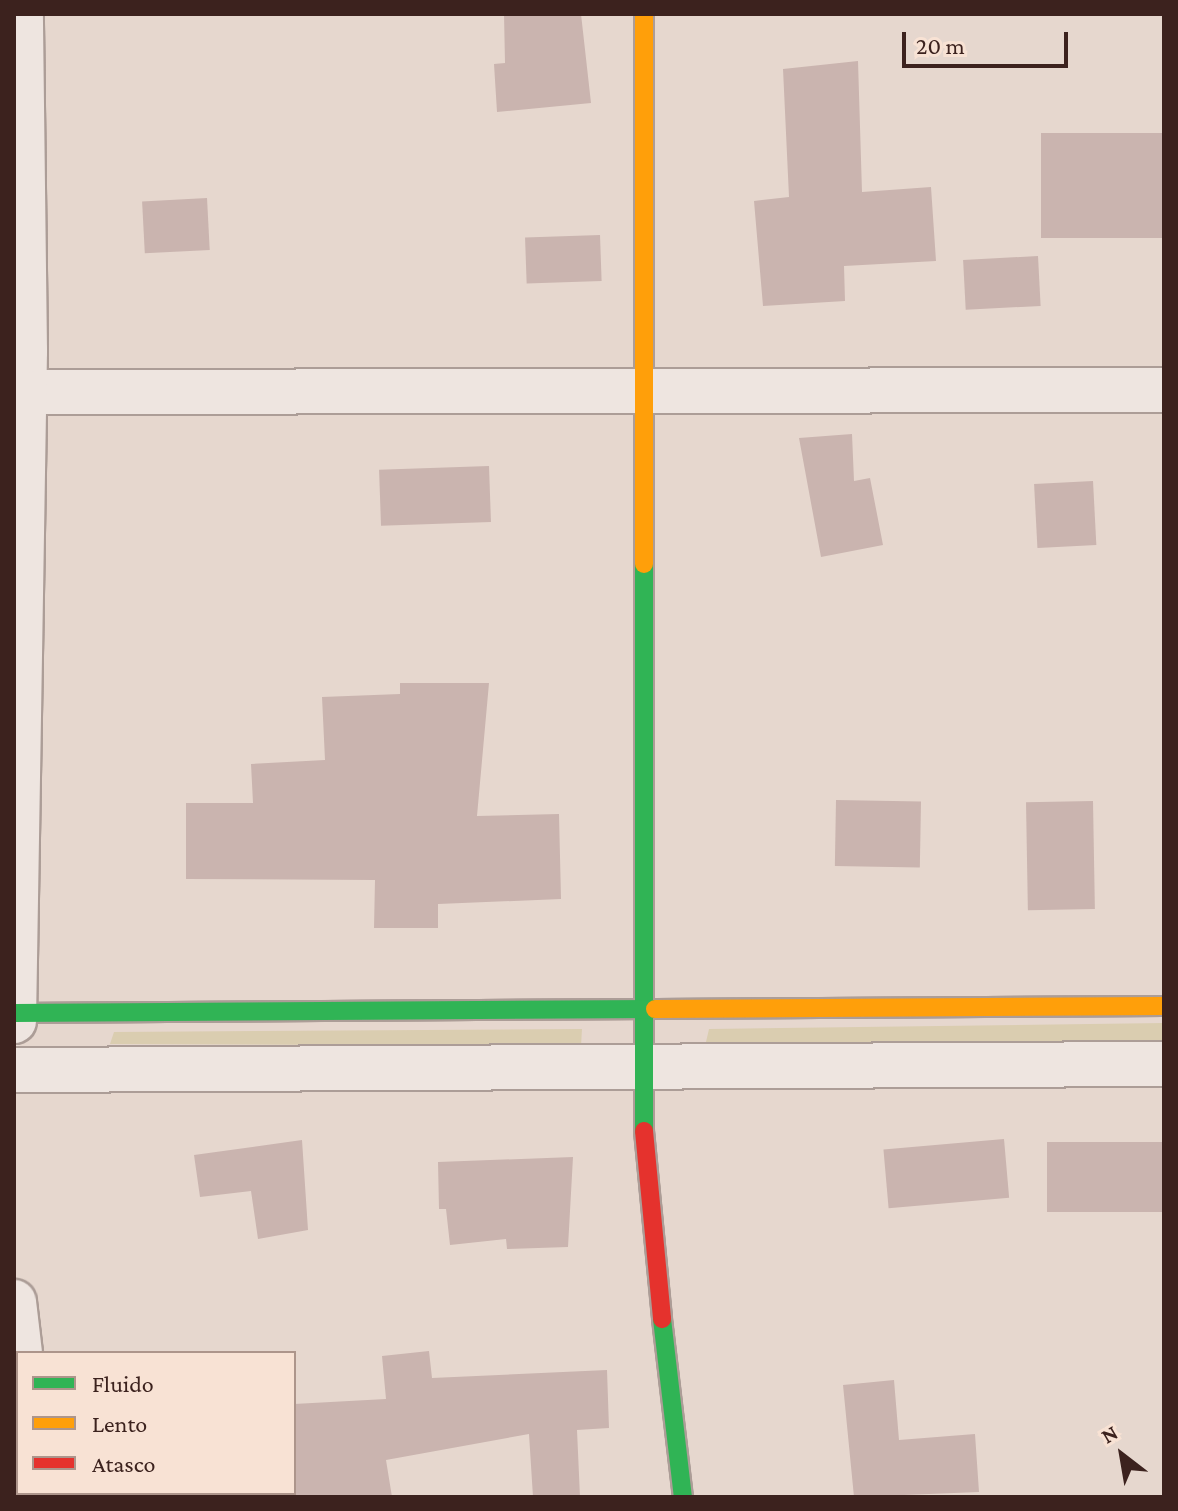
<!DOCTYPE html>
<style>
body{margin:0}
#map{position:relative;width:1178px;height:1511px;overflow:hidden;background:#e6d7ce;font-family:"Crimson Pro",serif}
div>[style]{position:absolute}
.green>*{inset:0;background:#dacdb0}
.building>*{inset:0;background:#cab4af;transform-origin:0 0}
.roads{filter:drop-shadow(2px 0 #ac9d97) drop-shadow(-2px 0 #ac9d97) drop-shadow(0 2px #ac9d97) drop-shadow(0 -2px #ac9d97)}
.street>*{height:44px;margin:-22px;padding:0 22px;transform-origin:22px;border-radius:22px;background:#eee5e0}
.fast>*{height:18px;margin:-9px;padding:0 9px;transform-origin:9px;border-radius:9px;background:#30b455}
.slow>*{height:18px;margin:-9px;padding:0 9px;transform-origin:9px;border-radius:9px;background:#ff9f0a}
.jam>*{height:18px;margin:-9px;padding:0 9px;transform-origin:9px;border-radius:9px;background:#e5322d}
span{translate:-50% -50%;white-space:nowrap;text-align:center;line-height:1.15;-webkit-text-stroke:8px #f8e2d4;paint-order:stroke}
.frame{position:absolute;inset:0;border:16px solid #3c221e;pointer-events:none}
.legend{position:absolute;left:16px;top:1351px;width:280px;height:144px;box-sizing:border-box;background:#f8e2d4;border:2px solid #ad958b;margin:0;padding:10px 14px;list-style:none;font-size:24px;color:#3c221e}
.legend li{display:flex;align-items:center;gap:16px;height:40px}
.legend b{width:40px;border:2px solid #ad958b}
.north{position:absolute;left:1082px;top:1415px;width:80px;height:80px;-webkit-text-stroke:6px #f8e2d4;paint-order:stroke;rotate:329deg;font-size:22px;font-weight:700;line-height:32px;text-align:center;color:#3c221e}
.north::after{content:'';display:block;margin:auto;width:28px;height:36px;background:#3c221e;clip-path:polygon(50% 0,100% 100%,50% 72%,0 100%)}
.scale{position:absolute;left:902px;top:32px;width:166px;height:36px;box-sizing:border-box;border:4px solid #3c221e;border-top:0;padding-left:10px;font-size:24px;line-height:28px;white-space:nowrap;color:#3c221e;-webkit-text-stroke:6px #f8e2d4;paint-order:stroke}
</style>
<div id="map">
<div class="green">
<i style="clip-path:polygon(1164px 1023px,1164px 1045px,706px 1042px,709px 1029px)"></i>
<i style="clip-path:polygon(582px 1029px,581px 1046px,110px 1044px,114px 1032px)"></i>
</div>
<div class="building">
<i style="clip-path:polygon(504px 14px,581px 14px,591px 103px,497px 112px,494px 64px,505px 63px)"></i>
<i style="clip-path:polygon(858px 61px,862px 192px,931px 187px,936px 261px,844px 266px,845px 301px,763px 306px,754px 201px,789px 197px,783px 69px)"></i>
<i style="left:1164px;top:133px;width:105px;height:123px;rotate:90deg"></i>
<i style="left:207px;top:198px;width:52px;height:65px;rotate:87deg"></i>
<i style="left:600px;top:235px;width:46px;height:75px;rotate:88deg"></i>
<i style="left:1038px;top:256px;width:50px;height:75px;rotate:87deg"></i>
<i style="clip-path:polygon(852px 434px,854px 481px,870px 478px,883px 545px,821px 557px,799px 438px)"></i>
<i style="left:489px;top:466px;width:56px;height:110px;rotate:88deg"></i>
<i style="left:1093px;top:481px;width:64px;height:59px;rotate:87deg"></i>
<i style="clip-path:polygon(400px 683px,489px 683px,477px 816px,559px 814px,561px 899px,438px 904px,438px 928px,374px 928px,375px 880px,186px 879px,186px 803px,253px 803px,251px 764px,325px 760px,322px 697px,400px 694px)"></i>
<i style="left:836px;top:800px;width:85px;height:66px;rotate:1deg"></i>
<i style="left:1093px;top:801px;width:108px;height:67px;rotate:89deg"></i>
<i style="left:1004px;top:1139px;width:59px;height:121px;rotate:85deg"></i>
<i style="clip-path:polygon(302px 1140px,308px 1230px,258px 1239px,251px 1191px,200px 1197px,194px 1155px)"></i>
<i style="left:1164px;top:1142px;width:70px;height:117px;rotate:90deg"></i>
<i style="clip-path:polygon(573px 1157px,568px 1247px,507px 1249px,506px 1239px,450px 1245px,446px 1209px,439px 1209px,438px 1162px)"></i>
<i style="clip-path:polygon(429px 1351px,432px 1378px,607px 1370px,609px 1428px,577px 1430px,580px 1497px,533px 1497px,529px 1434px,386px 1460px,392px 1497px,294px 1497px,294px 1404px,386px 1399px,382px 1356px)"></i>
<i style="clip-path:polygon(894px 1380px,899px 1440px,975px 1434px,979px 1492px,854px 1497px,843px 1385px)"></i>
</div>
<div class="roads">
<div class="street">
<i style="left:14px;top:392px;width:1150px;rotate:-0.1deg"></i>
<i style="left:14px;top:1021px;width:670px;rotate:-89.06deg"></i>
<i style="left:25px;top:351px;width:337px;rotate:-90.7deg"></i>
<i style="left:14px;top:1070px;width:1150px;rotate:-0.3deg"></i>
<i style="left:14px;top:1302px;width:51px;rotate:83.3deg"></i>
<i style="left:39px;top:1493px;width:4px;rotate:76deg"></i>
</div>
<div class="fast">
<i style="left:644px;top:564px;width:567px;rotate:90deg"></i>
<i style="left:14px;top:1013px;width:641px;rotate:-0.36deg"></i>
<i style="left:662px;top:1319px;width:179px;rotate:83.3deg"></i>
</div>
<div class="slow">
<i style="left:644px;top:14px;width:550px;rotate:90deg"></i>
<i style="left:655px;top:1009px;width:509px;rotate:-0.34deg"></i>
</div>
<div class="jam">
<i style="left:644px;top:1131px;width:189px;rotate:84.5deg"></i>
</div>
</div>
<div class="frame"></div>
<ul class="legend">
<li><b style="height:10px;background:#30b455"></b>Fluido</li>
<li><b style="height:10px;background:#ff9f0a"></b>Lento</li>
<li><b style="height:10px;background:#e5322d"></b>Atasco</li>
</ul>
<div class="north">N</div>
<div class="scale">20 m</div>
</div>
